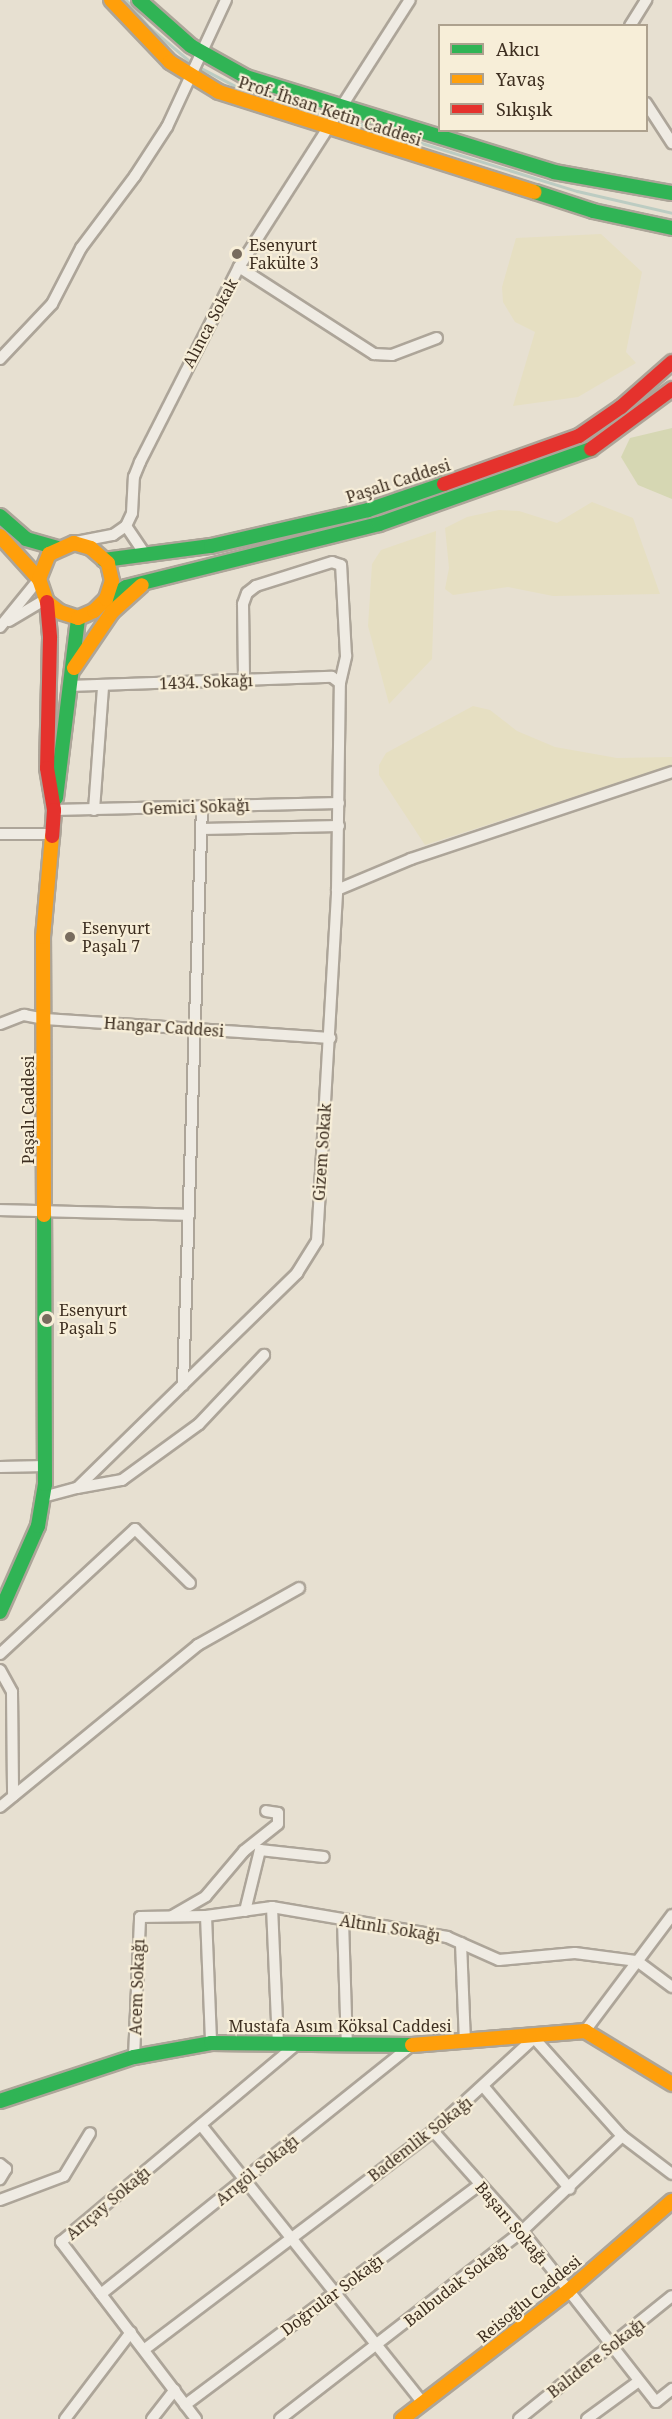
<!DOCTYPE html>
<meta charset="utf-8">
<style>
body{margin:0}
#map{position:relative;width:672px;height:2419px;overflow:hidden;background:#e7e0d1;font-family:"Noto Serif",serif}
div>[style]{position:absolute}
.farmland>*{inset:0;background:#e6dfc2}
.green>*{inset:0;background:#d6d7b3}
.stream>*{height:3px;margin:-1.5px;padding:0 1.5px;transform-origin:1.5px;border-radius:1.5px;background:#bcccc2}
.roads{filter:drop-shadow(2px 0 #ada599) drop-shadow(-2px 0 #ada599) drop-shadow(0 2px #ada599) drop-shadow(0 -2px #ada599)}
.street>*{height:10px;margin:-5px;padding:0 5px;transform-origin:5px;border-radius:5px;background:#efebe3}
.fast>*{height:14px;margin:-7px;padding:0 7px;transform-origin:7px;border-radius:7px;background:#30b455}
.slow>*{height:14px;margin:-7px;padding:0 7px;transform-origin:7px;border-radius:7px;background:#ff9f0a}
.jam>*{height:14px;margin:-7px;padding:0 7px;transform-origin:7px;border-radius:7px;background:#e5322d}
.dots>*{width:16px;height:16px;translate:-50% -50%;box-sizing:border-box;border:3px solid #f7eed8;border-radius:50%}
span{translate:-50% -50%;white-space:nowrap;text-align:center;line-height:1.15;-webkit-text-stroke:4.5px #f7eed8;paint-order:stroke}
.street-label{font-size:16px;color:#3d2e20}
.poi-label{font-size:16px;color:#3d2e20}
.left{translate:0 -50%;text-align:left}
.legend{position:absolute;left:438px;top:24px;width:210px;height:108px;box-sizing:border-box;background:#f7eed8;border:2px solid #ada18e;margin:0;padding:8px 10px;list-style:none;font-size:18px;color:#3d2e20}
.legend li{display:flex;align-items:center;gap:12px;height:30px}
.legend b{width:30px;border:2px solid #ada18e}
</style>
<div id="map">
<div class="farmland">
<i style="clip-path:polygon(601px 234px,642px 272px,626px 352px,636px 363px,578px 397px,513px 406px,535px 332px,515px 322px,503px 302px,502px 287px,516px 238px)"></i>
<i style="clip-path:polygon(592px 502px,633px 518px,660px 594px,553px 596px,508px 587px,453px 595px,445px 589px,449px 568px,445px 528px,467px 517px,499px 510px,519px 511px,557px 523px)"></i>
<i style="clip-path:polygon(436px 531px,432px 659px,389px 704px,368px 626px,372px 564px,381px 550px)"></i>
<i style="clip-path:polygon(473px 706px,490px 710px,517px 731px,555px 747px,617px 758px,672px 757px,672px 765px,425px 845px,379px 775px,379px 765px,386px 753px)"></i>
</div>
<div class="green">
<i style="clip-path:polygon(672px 428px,672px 499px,638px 485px,621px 457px,630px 438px)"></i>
</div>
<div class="stream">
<i style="left:126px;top:0;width:35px;rotate:50deg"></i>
<i style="left:149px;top:27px;width:51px;rotate:40.2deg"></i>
<i style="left:199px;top:67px;width:41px;rotate:27.8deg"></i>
<i style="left:235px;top:86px;width:91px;rotate:17.2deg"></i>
<i style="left:344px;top:119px;width:244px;rotate:17.2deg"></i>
<i style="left:577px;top:191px;width:98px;rotate:13deg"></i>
</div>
<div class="roads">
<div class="street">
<i style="left:630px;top:26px;width:31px;rotate:-58deg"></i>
<i style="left:646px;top:103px;width:48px;rotate:57deg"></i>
<i style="left:239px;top:267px;width:161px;rotate:32.8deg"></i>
<i style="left:374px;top:354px;width:18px;rotate:3deg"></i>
<i style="left:392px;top:355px;width:48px;rotate:-20.7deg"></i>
<i style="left:0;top:359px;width:76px;rotate:-46.6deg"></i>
<i style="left:52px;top:304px;width:63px;rotate:-62.6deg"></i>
<i style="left:81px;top:248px;width:90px;rotate:-53.1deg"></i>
<i style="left:135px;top:176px;width:59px;rotate:-56.9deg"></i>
<i style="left:167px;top:127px;width:140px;rotate:-65.1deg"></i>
<i style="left:126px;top:526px;width:36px;rotate:56deg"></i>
<i style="left:76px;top:542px;width:38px;rotate:-11deg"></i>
<i style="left:113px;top:535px;width:16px;rotate:-35deg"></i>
<i style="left:126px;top:526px;width:14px;rotate:-65deg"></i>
<i style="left:132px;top:513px;width:36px;rotate:-87deg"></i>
<i style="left:134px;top:477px;width:16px;rotate:-68deg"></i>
<i style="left:140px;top:462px;width:219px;rotate:-63.1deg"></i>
<i style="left:239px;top:267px;width:317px;rotate:-57.4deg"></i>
<i style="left:9px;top:621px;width:43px;rotate:-30.7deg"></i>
<i style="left:0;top:627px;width:62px;rotate:-50.9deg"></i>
<i style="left:69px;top:686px;width:263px;rotate:-2deg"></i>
<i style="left:332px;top:677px;width:10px;rotate:37deg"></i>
<i style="left:54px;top:810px;width:285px;rotate:-1.4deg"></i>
<i style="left:94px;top:810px;width:124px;rotate:-85.8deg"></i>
<i style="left:202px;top:829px;width:137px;rotate:-1.3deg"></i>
<i style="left:0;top:834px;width:53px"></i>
<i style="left:337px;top:890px;width:80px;rotate:-22.7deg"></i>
<i style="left:411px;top:859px;width:275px;rotate:-18.4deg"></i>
<i style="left:0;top:1024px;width:26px;rotate:-21deg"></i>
<i style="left:24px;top:1015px;width:21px;rotate:11deg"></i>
<i style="left:45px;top:1019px;width:286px;rotate:3.8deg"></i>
<i style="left:0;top:1210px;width:189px;rotate:1.5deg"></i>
<i style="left:183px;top:1385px;width:578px;rotate:-88.12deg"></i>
<i style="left:0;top:1467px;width:46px;rotate:-1.2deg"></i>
<i style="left:77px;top:1488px;width:46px;rotate:-10.1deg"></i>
<i style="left:122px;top:1480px;width:95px;rotate:-36deg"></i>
<i style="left:199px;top:1424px;width:95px;rotate:-46.7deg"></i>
<i style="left:43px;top:1497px;width:35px;rotate:-15deg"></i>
<i style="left:77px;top:1488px;width:308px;rotate:-44.3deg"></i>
<i style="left:297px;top:1273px;width:38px;rotate:-58deg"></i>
<i style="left:317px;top:1241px;width:352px;rotate:-86.7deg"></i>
<i style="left:337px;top:890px;width:207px;rotate:-89.2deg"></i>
<i style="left:340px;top:683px;width:28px;rotate:-77deg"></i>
<i style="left:346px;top:656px;width:91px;rotate:-93.1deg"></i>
<i style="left:341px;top:565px;width:9px;rotate:-162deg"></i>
<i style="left:332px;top:562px;width:80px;rotate:162.5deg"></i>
<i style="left:256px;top:586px;width:11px;rotate:142deg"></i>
<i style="left:247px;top:593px;width:12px;rotate:110deg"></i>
<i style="left:243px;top:604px;width:76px;rotate:89.2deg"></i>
<i style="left:0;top:1654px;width:184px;rotate:-42.8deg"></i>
<i style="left:135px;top:1529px;width:77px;rotate:44.5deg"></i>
<i style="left:0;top:1670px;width:25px;rotate:61deg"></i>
<i style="left:12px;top:1692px;width:104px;rotate:89.4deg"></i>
<i style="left:0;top:1807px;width:256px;rotate:-39.3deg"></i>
<i style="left:198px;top:1645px;width:116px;rotate:-29.4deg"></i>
<i style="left:272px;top:1907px;width:137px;rotate:87.5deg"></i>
<i style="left:245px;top:1911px;width:63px;rotate:-76.2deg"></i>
<i style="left:260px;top:1850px;width:64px;rotate:6.2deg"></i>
<i style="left:172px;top:1916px;width:39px;rotate:-30deg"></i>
<i style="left:206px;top:1896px;width:59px;rotate:-49.8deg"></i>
<i style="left:244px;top:1851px;width:43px;rotate:-38.5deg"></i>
<i style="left:278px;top:1824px;width:11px;rotate:-90deg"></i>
<i style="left:278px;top:1813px;width:12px;rotate:-171deg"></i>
<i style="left:206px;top:1916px;width:127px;rotate:87.7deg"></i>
<i style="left:343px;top:1921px;width:124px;rotate:88.2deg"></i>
<i style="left:461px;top:1943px;width:99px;rotate:87.7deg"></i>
<i style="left:585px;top:2031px;width:145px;rotate:-53.1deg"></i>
<i style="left:134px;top:2057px;width:140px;rotate:-87.5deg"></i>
<i style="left:140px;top:1917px;width:66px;rotate:-0.9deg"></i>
<i style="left:206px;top:1916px;width:67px;rotate:-7.8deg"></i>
<i style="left:272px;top:1907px;width:178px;rotate:9.7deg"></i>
<i style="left:447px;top:1937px;width:57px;rotate:23.9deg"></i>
<i style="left:499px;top:1960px;width:76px;rotate:-5.3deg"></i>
<i style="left:575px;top:1953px;width:63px;rotate:7.4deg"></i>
<i style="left:637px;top:1961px;width:44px;rotate:36.6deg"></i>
<i style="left:484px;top:2087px;width:133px;rotate:49.9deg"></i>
<i style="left:201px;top:2125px;width:356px;rotate:51.4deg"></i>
<i style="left:433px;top:2131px;width:134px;rotate:48.3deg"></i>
<i style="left:522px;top:2231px;width:217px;rotate:51.9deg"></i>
<i style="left:656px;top:2402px;width:21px;rotate:-39deg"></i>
<i style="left:0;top:2164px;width:8px;rotate:40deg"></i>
<i style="left:6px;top:2169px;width:12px;rotate:121deg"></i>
<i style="left:0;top:2200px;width:68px;rotate:-20.6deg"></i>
<i style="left:64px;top:2176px;width:50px;rotate:-58.8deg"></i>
<i style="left:101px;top:2294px;width:398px;rotate:-38.7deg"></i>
<i style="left:145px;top:2349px;width:361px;rotate:-37.1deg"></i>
<i style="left:433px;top:2131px;width:137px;rotate:-42.6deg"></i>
<i style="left:534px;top:2038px;width:132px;rotate:48.1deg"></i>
<i style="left:622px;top:2136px;width:63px;rotate:37.2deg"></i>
<i style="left:185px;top:2405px;width:367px;rotate:-36.8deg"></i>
<i style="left:65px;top:2419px;width:109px;rotate:-52.8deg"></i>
<i style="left:152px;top:2419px;width:37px;rotate:-52deg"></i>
<i style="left:196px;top:2419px;width:223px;rotate:-127.3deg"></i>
<i style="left:61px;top:2242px;width:308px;rotate:-40deg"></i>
<i style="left:280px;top:2419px;width:306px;rotate:-37.8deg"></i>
<i style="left:522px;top:2231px;width:138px;rotate:-43.5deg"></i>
<i style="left:519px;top:2419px;width:196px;rotate:-38.8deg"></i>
<i style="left:587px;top:2419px;width:64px;rotate:-36.2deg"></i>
</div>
<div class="fast">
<i style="left:139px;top:0;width:69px;rotate:41.5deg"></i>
<i style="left:191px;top:46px;width:63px;rotate:29.4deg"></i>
<i style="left:246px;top:77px;width:322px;rotate:17.1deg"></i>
<i style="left:554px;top:172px;width:120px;rotate:10.1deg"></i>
<i style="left:535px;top:192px;width:61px;rotate:18.1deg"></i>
<i style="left:593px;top:211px;width:81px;rotate:12.1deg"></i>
<i style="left:0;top:516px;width:35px;rotate:41deg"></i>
<i style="left:26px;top:539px;width:32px;rotate:16deg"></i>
<i style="left:104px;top:560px;width:108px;rotate:-7.5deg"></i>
<i style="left:211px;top:546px;width:161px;rotate:-12.9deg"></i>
<i style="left:368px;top:510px;width:80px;rotate:-18.9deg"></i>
<i style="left:106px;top:599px;width:23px;rotate:-31deg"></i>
<i style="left:126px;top:587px;width:261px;rotate:-14deg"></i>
<i style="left:379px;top:524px;width:225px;rotate:-19.5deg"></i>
<i style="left:56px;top:798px;width:181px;rotate:-83deg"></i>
<i style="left:0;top:1612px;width:94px;rotate:-66.2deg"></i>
<i style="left:38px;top:1526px;width:43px;rotate:-80.5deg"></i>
<i style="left:45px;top:1484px;width:269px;rotate:-90.2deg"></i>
<i style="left:0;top:2101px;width:141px;rotate:-18.2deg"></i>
<i style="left:134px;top:2057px;width:78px;rotate:-10.3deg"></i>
<i style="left:211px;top:2043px;width:201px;rotate:0.6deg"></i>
</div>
<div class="slow">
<i style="left:111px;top:0;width:86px;rotate:46.4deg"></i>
<i style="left:170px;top:62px;width:57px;rotate:31.5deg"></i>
<i style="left:219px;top:92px;width:331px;rotate:17.6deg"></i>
<i style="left:0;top:536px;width:58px;rotate:47.8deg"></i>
<i style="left:39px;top:579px;width:24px;rotate:71deg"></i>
<i style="left:47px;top:602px;width:16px;rotate:38deg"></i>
<i style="left:60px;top:612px;width:19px;rotate:18deg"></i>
<i style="left:78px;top:618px;width:17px;rotate:-24deg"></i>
<i style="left:94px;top:611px;width:17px;rotate:-45deg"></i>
<i style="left:106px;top:599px;width:19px;rotate:-72deg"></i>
<i style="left:112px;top:581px;width:18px;rotate:-103deg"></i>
<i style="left:108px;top:563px;width:23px;rotate:-139deg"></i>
<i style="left:91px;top:548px;width:18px;rotate:-164deg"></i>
<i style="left:74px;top:543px;width:27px;rotate:156deg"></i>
<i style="left:49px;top:554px;width:27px;rotate:112deg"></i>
<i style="left:74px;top:668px;width:68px;rotate:-55.8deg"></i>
<i style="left:112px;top:612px;width:40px;rotate:-42deg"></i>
<i style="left:44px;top:1215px;width:278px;rotate:-90.2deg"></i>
<i style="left:43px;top:937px;width:101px;rotate:-84.9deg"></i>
<i style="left:412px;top:2045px;width:174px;rotate:-4.6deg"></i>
<i style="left:585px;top:2031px;width:102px;rotate:31.3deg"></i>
<i style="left:402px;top:2419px;width:210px;rotate:-37.6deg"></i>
<i style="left:568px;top:2291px;width:138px;rotate:-40.9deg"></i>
</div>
<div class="jam">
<i style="left:591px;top:449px;width:101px;rotate:-36.5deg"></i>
<i style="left:444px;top:484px;width:143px;rotate:-19.6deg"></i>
<i style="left:579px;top:436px;width:51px;rotate:-34.6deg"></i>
<i style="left:621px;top:407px;width:68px;rotate:-41.4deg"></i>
<i style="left:47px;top:602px;width:36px;rotate:85deg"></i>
<i style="left:50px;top:638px;width:130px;rotate:91.3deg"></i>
<i style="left:47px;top:768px;width:43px;rotate:80.5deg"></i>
<i style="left:54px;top:810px;width:26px;rotate:94deg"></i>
</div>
</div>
<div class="dots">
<i style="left:237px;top:254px;background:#786c5e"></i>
<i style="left:70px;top:937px;background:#786c5e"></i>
<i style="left:47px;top:1319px;background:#786c5e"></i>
</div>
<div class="street-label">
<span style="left:330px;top:111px;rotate:18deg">Prof. İhsan Ketin Caddesi</span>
<span style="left:210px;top:323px;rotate:-62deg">Alınca Sokak</span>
<span style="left:398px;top:481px;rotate:-18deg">Paşalı Caddesi</span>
<span style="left:206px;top:682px;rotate:-2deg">1434. Sokağı</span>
<span style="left:196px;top:807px;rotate:-2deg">Gemici Sokağı</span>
<span style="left:164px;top:1027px;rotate:4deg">Hangar Caddesi</span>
<span style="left:28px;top:1110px;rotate:-90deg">Paşalı Caddesi</span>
<span style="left:322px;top:1152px;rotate:-86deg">Gizem Sokak</span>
<span style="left:390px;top:1928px;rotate:9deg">Altınlı Sokağı</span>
<span style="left:137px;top:1987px;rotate:-88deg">Acem Sokağı</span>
<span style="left:340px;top:2026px">Mustafa Asım Köksal Caddesi</span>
<span style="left:420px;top:2139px;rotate:-38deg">Bademlik Sokağı</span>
<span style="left:257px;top:2170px;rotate:-39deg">Arıgöl Sokağı</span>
<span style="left:108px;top:2203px;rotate:-40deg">Arıçay Sokağı</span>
<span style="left:512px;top:2223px;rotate:50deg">Başarı Sokağı</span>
<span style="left:456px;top:2284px;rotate:-38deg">Balbudak Sokağı</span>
<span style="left:332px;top:2295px;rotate:-37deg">Doğrular Sokağı</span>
<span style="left:529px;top:2299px;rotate:-39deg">Reisoğlu Caddesi</span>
<span style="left:596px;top:2358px;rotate:-38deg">Balıdere Sokağı</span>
</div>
<div class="poi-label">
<span class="left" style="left:249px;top:254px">Esenyurt<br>Fakülte 3</span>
<span class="left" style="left:82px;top:937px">Esenyurt<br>Paşalı 7</span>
<span class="left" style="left:59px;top:1319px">Esenyurt<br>Paşalı 5</span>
</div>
<ul class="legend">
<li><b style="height:8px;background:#30b455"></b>Akıcı</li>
<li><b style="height:8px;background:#ff9f0a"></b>Yavaş</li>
<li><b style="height:8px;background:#e5322d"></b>Sıkışık</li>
</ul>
</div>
